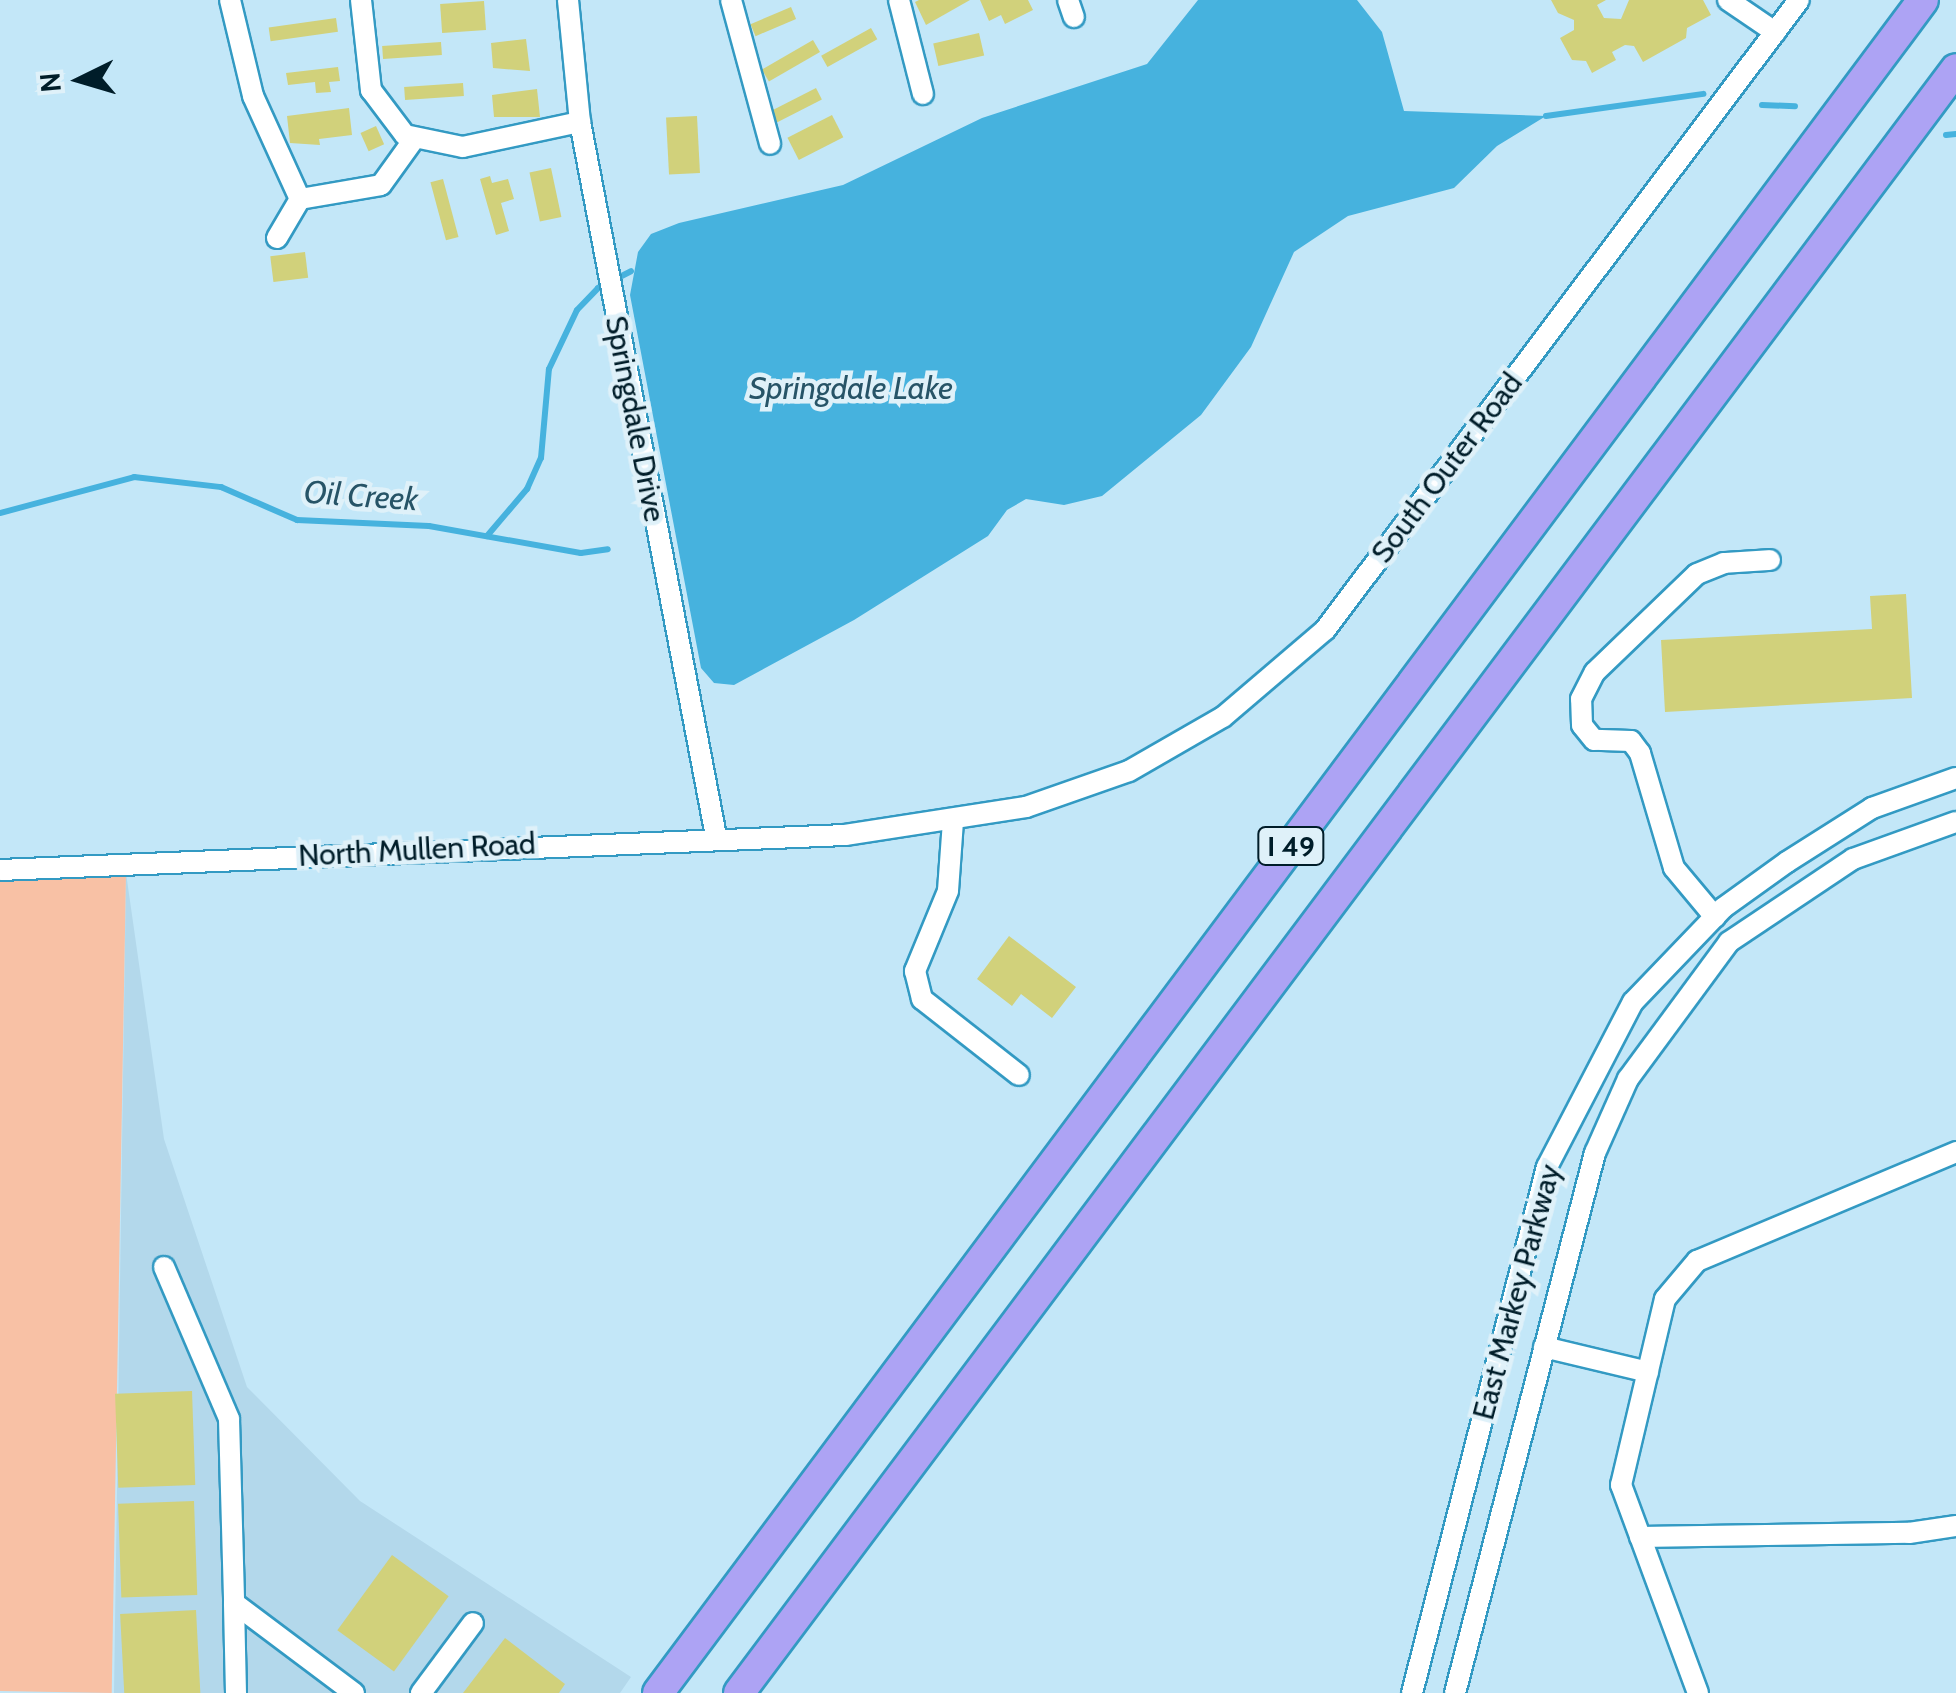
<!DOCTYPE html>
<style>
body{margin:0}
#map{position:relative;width:1956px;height:1693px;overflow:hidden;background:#c3e7f8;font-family:Cabin,sans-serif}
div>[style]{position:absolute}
.built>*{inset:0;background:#b3d8eb}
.green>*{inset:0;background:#f8c1a5;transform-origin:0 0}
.water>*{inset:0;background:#46b2de}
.stream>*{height:6px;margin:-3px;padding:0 3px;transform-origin:3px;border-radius:3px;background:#46b2de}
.building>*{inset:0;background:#d1d17b;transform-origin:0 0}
.roads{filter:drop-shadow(2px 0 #339ac3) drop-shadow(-2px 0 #339ac3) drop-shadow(0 2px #339ac3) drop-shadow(0 -2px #339ac3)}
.minor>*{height:20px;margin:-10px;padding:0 10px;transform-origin:10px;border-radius:10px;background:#fff}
.highway>*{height:30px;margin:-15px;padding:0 15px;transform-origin:15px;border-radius:15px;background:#ada3f4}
span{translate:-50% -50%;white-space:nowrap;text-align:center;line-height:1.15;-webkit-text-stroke:9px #dff1f9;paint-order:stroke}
.shield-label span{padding:2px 8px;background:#dff1f9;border:2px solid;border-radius:8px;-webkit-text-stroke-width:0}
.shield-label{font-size:28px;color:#001d29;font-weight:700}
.street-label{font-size:30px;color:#001d29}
.water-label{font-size:32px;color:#275467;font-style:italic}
.north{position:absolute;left:30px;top:30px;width:100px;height:100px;-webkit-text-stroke:8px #dff1f9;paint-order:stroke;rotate:265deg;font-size:28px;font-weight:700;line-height:40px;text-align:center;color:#001d29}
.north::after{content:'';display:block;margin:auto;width:35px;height:45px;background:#001d29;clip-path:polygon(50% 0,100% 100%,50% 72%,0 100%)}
</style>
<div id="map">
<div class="built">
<i style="clip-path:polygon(126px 873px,164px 1139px,247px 1387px,360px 1501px,631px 1677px,620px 1693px,114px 1693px)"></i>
</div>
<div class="green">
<i style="left:126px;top:873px;width:820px;height:126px;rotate:91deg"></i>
</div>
<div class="water">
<i style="clip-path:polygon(1198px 0,1357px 0,1382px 32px,1404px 111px,1546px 116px,1497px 146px,1454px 188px,1348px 216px,1294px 252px,1251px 347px,1201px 415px,1102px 496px,1064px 505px,1026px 499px,1007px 510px,988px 536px,854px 620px,734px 685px,714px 683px,701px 668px,630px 295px,638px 252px,651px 234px,679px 223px,843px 185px,982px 118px,1147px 64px)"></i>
</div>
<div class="stream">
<i style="left:1762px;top:105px;width:33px;rotate:2deg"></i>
<i style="left:1546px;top:116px;width:159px;rotate:-8deg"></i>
<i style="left:1946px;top:135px;width:10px;rotate:-6deg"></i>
<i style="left:0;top:513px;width:139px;rotate:-15deg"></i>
<i style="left:134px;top:477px;width:88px;rotate:6.6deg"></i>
<i style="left:221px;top:487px;width:83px;rotate:23.5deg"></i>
<i style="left:297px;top:520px;width:132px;rotate:2.6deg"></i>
<i style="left:429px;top:526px;width:154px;rotate:10.1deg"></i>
<i style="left:581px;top:553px;width:27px;rotate:-8deg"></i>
<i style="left:487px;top:536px;width:62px;rotate:-49.6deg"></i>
<i style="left:527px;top:489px;width:34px;rotate:-66deg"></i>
<i style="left:541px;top:458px;width:89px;rotate:-84.9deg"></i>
<i style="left:549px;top:369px;width:65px;rotate:-64.6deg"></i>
<i style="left:577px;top:310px;width:30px;rotate:-46deg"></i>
<i style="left:598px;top:288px;width:37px;rotate:-27deg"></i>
</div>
<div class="building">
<i style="clip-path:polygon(970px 0,926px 25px,915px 2px,919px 0)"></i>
<i style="clip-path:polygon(980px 0,1028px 0,1033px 10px,1005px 24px,1001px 15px,989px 21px)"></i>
<i style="clip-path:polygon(1551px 0,1606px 0,1597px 5px,1604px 18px,1621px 19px,1629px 0,1703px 0,1711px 15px,1687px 28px,1686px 38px,1643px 62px,1634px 46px,1625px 45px,1612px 52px,1616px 60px,1592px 73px,1586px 61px,1572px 60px,1560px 38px,1574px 30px,1574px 20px,1558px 13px)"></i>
<i style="left:484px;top:1px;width:29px;height:44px;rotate:86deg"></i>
<i style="left:791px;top:7px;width:13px;height:44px;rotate:67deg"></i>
<i style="left:336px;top:18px;width:14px;height:68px;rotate:82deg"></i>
<i style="left:871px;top:28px;width:13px;height:57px;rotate:61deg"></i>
<i style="left:979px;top:33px;width:23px;height:47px;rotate:77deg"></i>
<i style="clip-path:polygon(526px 39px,530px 71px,493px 68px,491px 43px)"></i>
<i style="left:813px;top:40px;width:14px;height:59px;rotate:60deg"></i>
<i style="left:441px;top:42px;width:13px;height:59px;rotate:86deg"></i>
<i style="clip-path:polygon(338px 67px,340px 81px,329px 82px,331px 92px,316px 93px,315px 82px,288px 85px,286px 73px)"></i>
<i style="left:463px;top:83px;width:13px;height:59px;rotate:86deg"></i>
<i style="left:816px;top:88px;width:13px;height:50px;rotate:63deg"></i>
<i style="clip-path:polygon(537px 89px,540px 117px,494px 117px,492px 95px)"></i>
<i style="clip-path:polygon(349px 108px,352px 135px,319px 139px,320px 145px,290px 143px,287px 116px)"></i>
<i style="left:832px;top:115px;width:25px;height:50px;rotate:63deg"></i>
<i style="left:697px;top:116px;width:57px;height:31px;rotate:87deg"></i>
<i style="left:376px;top:126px;width:20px;height:17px;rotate:66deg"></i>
<i style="left:551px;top:168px;width:50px;height:22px;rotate:78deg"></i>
<i style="clip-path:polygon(490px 176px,492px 183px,508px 179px,514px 199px,501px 203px,509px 231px,496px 235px,480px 179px)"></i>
<i style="left:443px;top:179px;width:60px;height:13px;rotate:75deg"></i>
<i style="left:305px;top:252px;width:26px;height:35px;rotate:83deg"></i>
<i style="clip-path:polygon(1906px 594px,1912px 698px,1665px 712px,1661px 640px,1872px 629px,1870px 596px)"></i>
<i style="clip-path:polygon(1009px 936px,1076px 987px,1052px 1018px,1021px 994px,1012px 1006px,977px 979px)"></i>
<i style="left:192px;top:1391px;width:94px;height:77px;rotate:88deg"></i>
<i style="left:194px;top:1501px;width:94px;height:76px;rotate:88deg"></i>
<i style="left:392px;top:1555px;width:70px;height:93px;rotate:36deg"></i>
<i style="left:196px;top:1610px;width:83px;height:76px;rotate:87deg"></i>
<i style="clip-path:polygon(505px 1638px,565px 1684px,559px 1693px,463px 1693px)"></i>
</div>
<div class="roads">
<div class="minor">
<i style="left:230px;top:0;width:99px;rotate:76.5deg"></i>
<i style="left:253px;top:96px;width:113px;rotate:65.5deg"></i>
<i style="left:361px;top:0;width:91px;rotate:83.7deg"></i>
<i style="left:371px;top:90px;width:56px;rotate:52.9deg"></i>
<i style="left:405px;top:135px;width:59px;rotate:11.7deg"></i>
<i style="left:463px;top:147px;width:120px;rotate:-12.1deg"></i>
<i style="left:568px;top:0;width:123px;rotate:84.4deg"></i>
<i style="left:580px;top:122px;width:727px;rotate:79.22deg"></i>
<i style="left:731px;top:0;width:149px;rotate:74.8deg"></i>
<i style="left:899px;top:0;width:97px;rotate:75.7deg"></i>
<i style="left:1068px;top:0;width:18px;rotate:71deg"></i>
<i style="left:1728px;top:0;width:57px;rotate:34.2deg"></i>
<i style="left:300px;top:199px;width:82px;rotate:-9.8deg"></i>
<i style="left:381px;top:185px;width:57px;rotate:-54.3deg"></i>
<i style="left:277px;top:238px;width:45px;rotate:-59.5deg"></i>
<i style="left:953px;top:821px;width:70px;rotate:94.1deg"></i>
<i style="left:948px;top:891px;width:87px;rotate:112.4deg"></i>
<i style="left:915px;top:971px;width:29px;rotate:76deg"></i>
<i style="left:922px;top:999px;width:123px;rotate:38.1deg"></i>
<i style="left:0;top:870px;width:846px;rotate:-2.37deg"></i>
<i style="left:845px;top:835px;width:183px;rotate:-8.8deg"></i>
<i style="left:1026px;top:807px;width:109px;rotate:-19.3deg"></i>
<i style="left:1129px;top:771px;width:108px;rotate:-29.9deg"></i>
<i style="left:1223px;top:717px;width:134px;rotate:-40.5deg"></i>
<i style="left:1325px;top:630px;width:788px;rotate:-53.04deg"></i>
<i style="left:1715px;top:917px;width:64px;rotate:-129.9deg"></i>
<i style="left:1674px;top:868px;width:120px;rotate:-106.5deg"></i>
<i style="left:1640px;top:753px;width:15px;rotate:-127deg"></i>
<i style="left:1631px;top:741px;width:37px;rotate:-178deg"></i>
<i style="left:1594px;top:740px;width:19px;rotate:-129deg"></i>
<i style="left:1582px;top:725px;width:26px;rotate:-92deg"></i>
<i style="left:1581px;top:699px;width:30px;rotate:-63deg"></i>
<i style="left:1595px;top:672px;width:141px;rotate:-43.9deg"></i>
<i style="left:1697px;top:574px;width:29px;rotate:-22deg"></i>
<i style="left:1724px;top:563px;width:46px;rotate:-3.7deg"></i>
<i style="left:164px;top:1267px;width:165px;rotate:66.8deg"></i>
<i style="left:229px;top:1419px;width:184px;rotate:88.4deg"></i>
<i style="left:1544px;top:1347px;width:107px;rotate:13.5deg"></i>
<i style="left:1640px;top:1537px;width:269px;rotate:-0.9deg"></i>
<i style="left:1909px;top:1533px;width:48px;rotate:-8.5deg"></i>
<i style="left:236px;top:1693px;width:90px;rotate:-91.3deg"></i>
<i style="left:234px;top:1603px;width:150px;rotate:36.9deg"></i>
<i style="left:421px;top:1693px;width:87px;rotate:-53.4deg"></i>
<i style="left:1412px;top:1693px;width:543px;rotate:-75.61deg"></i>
<i style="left:1547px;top:1167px;width:186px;rotate:-62.5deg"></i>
<i style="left:1633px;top:1002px;width:130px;rotate:-46.2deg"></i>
<i style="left:1723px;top:908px;width:79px;rotate:-35.7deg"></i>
<i style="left:1787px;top:862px;width:101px;rotate:-32.4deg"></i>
<i style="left:1872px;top:808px;width:89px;rotate:-19.7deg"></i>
<i style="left:1455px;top:1693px;width:558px;rotate:-75.47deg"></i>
<i style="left:1595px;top:1153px;width:81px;rotate:-66deg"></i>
<i style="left:1628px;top:1079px;width:170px;rotate:-53.6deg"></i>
<i style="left:1729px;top:942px;width:149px;rotate:-33.8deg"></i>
<i style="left:1853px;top:859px;width:109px;rotate:-19.8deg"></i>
<i style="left:1698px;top:1693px;width:222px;rotate:-110.3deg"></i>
<i style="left:1621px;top:1485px;width:191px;rotate:-76.7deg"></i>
<i style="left:1665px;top:1299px;width:50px;rotate:-49.9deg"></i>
<i style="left:1697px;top:1261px;width:281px;rotate:-22.8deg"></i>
</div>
<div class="highway">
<i style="left:658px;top:1693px;width:2113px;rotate:-53.23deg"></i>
<i style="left:739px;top:1693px;width:2029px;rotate:-53.15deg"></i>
</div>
</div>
<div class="shield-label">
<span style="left:1291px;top:846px">I 49</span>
</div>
<div class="street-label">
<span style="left:635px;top:419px;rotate:79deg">Springdale Drive</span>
<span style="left:1447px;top:468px;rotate:-53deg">South Outer Road</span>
<span style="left:417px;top:850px;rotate:-3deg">North Mullen Road</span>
<span style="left:1517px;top:1292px;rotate:-75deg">East Markey Parkway</span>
</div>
<div class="water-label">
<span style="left:851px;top:388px">Springdale Lake</span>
<span style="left:361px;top:496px;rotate:4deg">Oil Creek</span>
</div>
<div class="north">N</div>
</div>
